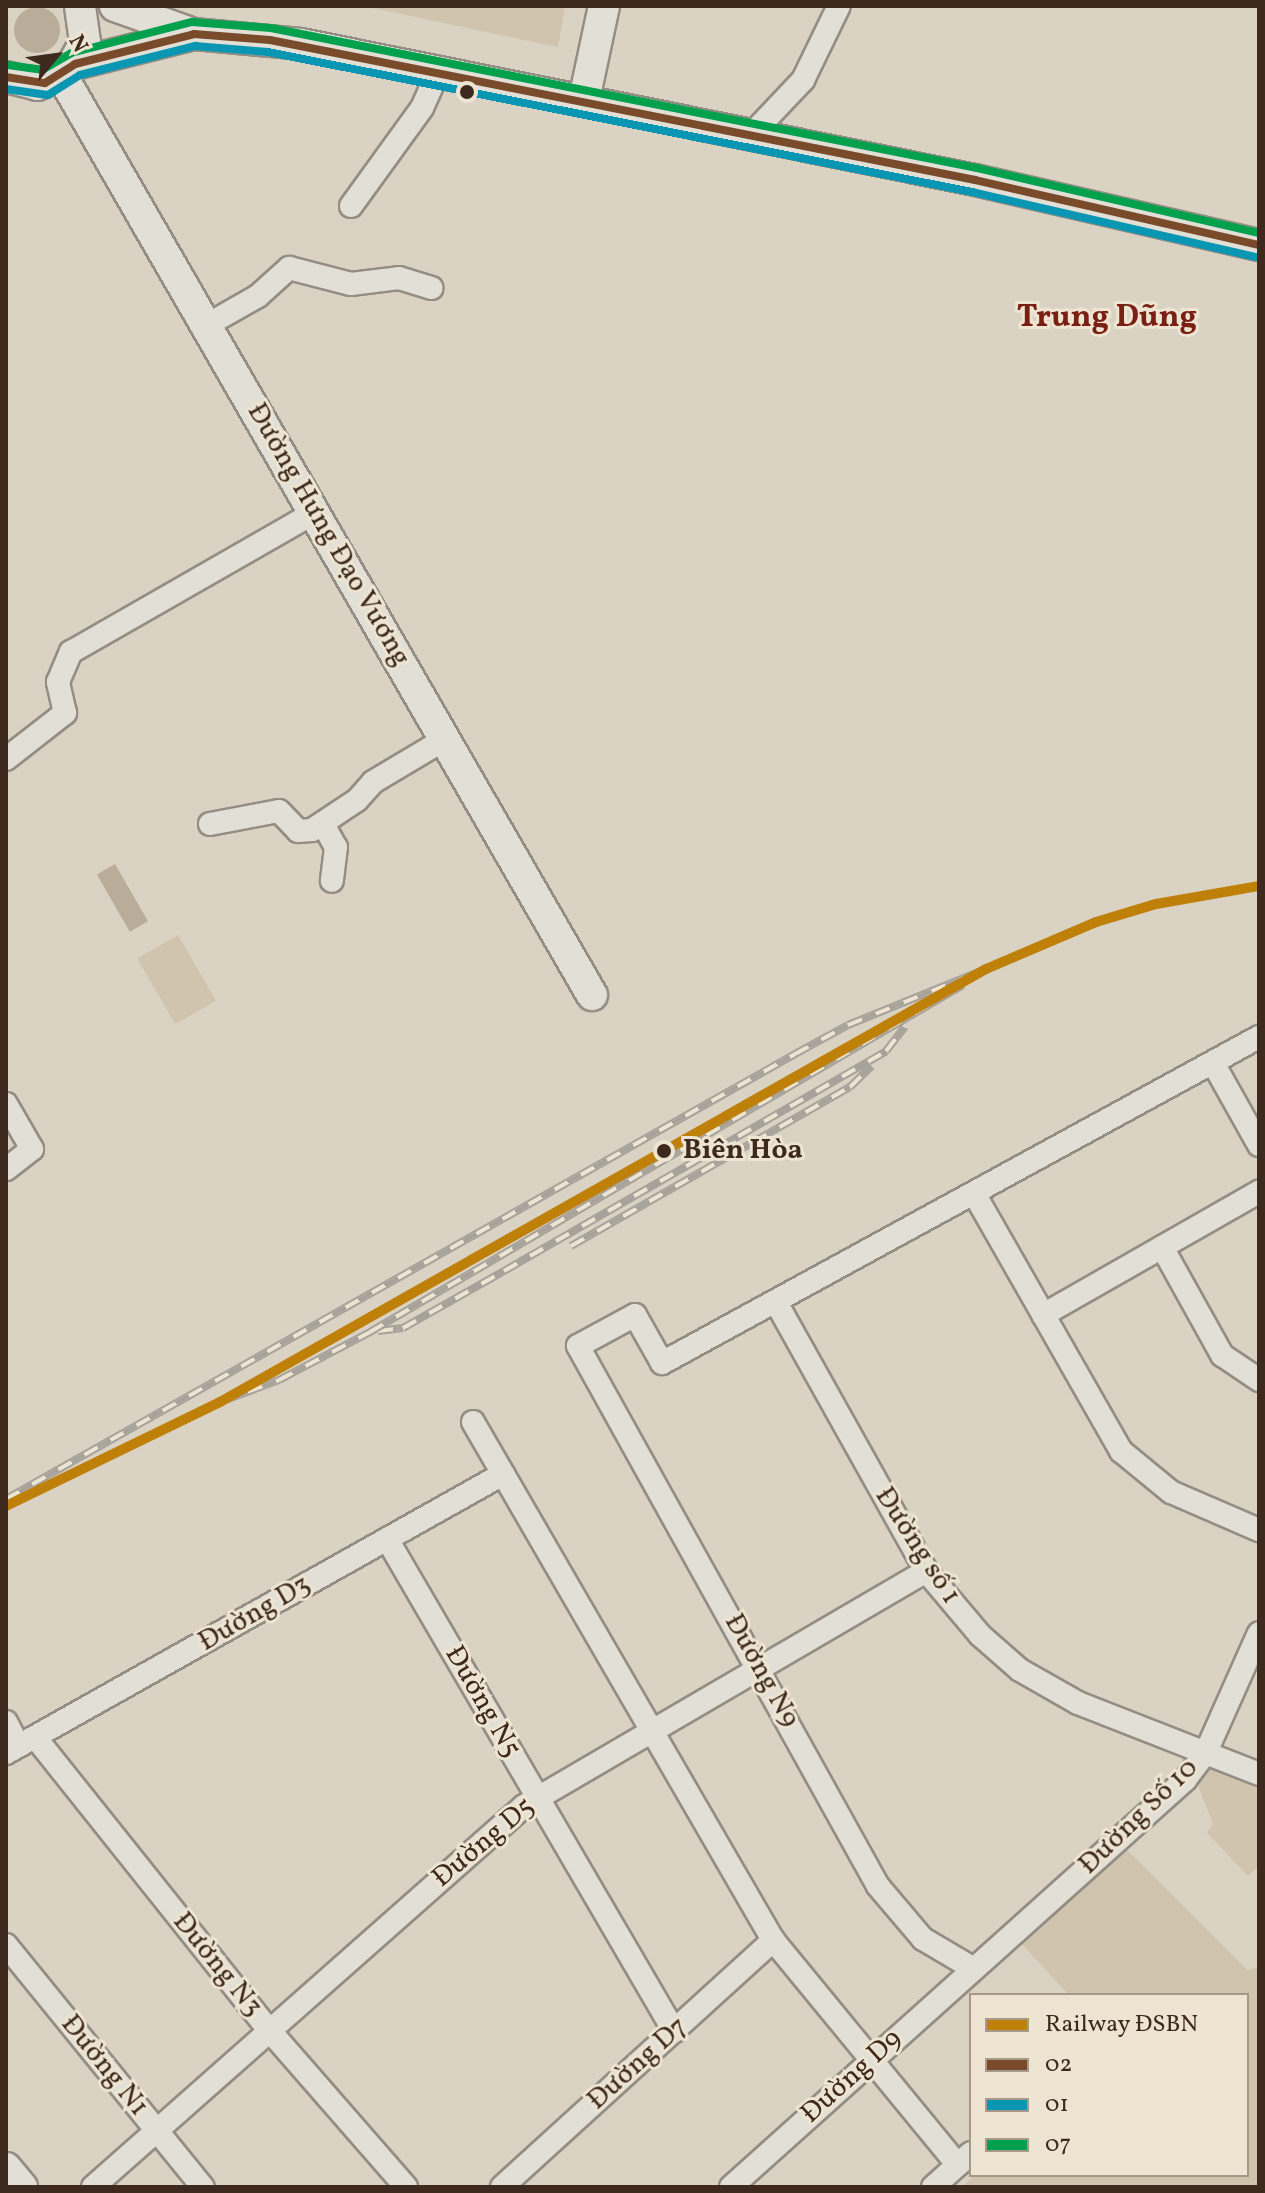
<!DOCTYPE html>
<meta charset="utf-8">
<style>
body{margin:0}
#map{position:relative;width:1265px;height:2193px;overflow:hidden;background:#dad2c3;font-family:Vollkorn,serif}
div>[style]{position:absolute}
.green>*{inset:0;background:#d0c4af;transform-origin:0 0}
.water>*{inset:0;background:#b9ac98;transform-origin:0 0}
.round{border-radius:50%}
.roads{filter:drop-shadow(2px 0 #948d83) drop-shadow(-2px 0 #948d83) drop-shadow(0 2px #948d83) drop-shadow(0 -2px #948d83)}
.street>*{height:22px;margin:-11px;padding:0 11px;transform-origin:11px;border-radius:11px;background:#e2dfd7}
.secondary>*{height:30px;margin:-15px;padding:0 15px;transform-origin:15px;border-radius:15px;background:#e2dfd7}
.rail>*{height:8px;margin-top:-4px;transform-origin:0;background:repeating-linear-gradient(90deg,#ede4d2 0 15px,#a7a29a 0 30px);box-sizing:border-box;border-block:2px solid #a7a29a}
.bus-1>*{height:8px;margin:-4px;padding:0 4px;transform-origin:4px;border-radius:4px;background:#7a4b2a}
.bus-2>*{height:8px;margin:-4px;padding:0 4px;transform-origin:4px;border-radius:4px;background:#0996b3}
.bus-3>*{height:8px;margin:-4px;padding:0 4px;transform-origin:4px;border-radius:4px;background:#03a04e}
.rail-1>*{height:10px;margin:-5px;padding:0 5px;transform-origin:5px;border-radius:5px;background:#bf8009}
.dots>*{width:22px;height:22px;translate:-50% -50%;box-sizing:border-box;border:4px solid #ede4d2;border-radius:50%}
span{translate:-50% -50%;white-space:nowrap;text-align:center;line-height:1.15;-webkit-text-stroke:6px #ede4d2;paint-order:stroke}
.street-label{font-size:28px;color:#3d291d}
.stop-label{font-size:28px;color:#3d291d;font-weight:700}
.left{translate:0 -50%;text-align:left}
.quarter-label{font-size:32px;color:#7a1f14;font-weight:700}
.frame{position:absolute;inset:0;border:8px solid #3d291d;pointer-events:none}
.legend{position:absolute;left:969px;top:1993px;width:280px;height:184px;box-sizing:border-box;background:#ede4d2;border:2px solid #a7998a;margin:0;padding:10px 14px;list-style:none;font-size:24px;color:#3d291d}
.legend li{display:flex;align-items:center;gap:16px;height:40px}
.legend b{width:40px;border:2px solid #a7998a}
.north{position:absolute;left:16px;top:16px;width:80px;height:80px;-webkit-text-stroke:6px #ede4d2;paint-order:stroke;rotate:61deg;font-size:22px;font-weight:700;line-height:32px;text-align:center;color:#3d291d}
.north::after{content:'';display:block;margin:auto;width:28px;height:36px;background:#3d291d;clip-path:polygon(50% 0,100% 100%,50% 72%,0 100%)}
</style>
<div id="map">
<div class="green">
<i style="clip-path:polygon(363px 6px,565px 6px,558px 47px)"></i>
<i style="left:178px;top:935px;width:76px;height:47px;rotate:60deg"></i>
<i style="clip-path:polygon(1208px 1760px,1259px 1781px,1259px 1866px,1248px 1876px,1207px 1833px,1213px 1824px,1195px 1778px)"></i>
<i style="clip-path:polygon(1125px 1848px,1247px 1970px,1259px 1967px,1259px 2187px,962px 2187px,975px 2175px,1247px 2175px,1247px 1995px,1069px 1995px,1019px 1941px)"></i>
</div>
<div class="water">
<i class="round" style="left:14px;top:7px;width:46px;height:46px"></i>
<i style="left:115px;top:864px;width:66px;height:21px;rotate:60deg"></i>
</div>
<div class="roads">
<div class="street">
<i style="left:749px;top:137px;width:79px;rotate:-46.5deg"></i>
<i style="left:803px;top:80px;width:82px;rotate:-64.1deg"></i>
<i style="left:351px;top:206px;width:121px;rotate:-54.1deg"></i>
<i style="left:422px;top:108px;width:42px;rotate:-65.9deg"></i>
<i style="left:207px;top:325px;width:59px;rotate:-29.6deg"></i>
<i style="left:258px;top:296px;width:42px;rotate:-42.1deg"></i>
<i style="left:289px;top:268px;width:64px;rotate:14.5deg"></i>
<i style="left:351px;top:284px;width:48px;rotate:-7.1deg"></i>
<i style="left:399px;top:278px;width:34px;rotate:17deg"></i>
<i style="left:6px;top:759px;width:75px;rotate:-37.9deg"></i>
<i style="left:65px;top:713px;width:32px;rotate:-103deg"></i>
<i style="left:58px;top:682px;width:33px;rotate:-67deg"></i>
<i style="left:71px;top:652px;width:281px;rotate:-29.8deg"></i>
<i style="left:210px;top:824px;width:70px;rotate:-10.7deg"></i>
<i style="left:279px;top:811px;width:28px;rotate:46deg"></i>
<i style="left:298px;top:831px;width:14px;rotate:-4deg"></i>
<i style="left:312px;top:830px;width:54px;rotate:-33.7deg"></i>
<i style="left:357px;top:800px;width:24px;rotate:-48deg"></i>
<i style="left:373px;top:782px;width:84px;rotate:-30.8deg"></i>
<i style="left:323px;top:824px;width:26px;rotate:61deg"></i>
<i style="left:336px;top:847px;width:34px;rotate:97deg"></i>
<i style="left:1213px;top:1063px;width:94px;rotate:60.7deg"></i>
<i style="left:6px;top:1104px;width:52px;rotate:60deg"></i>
<i style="left:32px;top:1149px;width:33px;rotate:142deg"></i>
<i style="left:975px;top:1195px;width:295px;rotate:60.3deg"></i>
<i style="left:1121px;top:1451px;width:65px;rotate:39.4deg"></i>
<i style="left:1171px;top:1492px;width:96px;rotate:23.4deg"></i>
<i style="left:1162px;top:1247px;width:124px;rotate:60.9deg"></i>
<i style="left:1222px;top:1355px;width:45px;rotate:34deg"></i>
<i style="left:777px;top:1304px;width:306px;rotate:60.8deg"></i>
<i style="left:926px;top:1571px;width:84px;rotate:49.8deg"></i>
<i style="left:980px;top:1635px;width:53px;rotate:41.2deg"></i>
<i style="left:1020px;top:1670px;width:67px;rotate:29.6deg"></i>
<i style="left:1078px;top:1703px;width:194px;rotate:21.4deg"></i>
<i style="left:1043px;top:1315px;width:249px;rotate:-29.7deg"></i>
<i style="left:473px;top:1422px;width:599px;rotate:59.92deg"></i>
<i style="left:773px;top:1940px;width:291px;rotate:50.6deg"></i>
<i style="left:387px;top:1539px;width:570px;rotate:59.74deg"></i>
<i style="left:6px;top:1722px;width:27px;rotate:62deg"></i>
<i style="left:35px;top:1737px;width:376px;rotate:51.4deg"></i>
<i style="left:270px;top:2031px;width:207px;rotate:48.9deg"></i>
<i style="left:6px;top:1753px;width:570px;rotate:-29.31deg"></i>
<i style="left:6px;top:1945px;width:312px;rotate:50.9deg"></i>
<i style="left:974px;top:1969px;width:59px;rotate:-149.5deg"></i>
<i style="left:923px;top:1939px;width:70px;rotate:-130.3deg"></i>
<i style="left:878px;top:1886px;width:618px;rotate:-119.05deg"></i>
<i style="left:578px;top:1346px;width:65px;rotate:-28.5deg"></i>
<i style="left:635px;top:1315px;width:55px;rotate:60.6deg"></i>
<i style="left:662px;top:1363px;width:680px;rotate:-28.64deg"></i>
<i style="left:93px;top:2187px;width:575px;rotate:-41.48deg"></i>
<i style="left:524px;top:1806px;width:466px;rotate:-30.3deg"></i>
<i style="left:502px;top:2187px;width:367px;rotate:-42.3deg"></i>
<i style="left:731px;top:2187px;width:610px;rotate:-41.88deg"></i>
<i style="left:1185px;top:1780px;width:35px;rotate:-53deg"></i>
<i style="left:1206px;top:1752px;width:130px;rotate:-66deg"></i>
<i style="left:933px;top:2187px;width:51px;rotate:-41.8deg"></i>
</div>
<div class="secondary">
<i style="left:115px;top:6px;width:84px;rotate:19.5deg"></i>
<i style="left:75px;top:64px;width:123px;rotate:-14.1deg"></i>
<i style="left:194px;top:34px;width:107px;rotate:5.3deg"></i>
<i style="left:301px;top:44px;width:688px;rotate:11.41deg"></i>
<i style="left:975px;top:180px;width:291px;rotate:12.9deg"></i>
<i style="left:62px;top:76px;width:1061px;rotate:60.03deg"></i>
<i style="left:6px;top:77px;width:32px;rotate:14deg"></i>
<i style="left:37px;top:85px;width:35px;rotate:-24deg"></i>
<i style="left:69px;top:71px;width:33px;rotate:-61deg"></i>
<i style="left:85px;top:42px;width:36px;rotate:-98deg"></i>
<i style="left:584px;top:100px;width:96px;rotate:-78deg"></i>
<i style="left:6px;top:2168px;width:25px;rotate:50deg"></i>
</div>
</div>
<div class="rail">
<i style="left:571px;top:1246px;width:321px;rotate:-29.7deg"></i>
<i style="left:850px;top:1087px;width:30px;rotate:-44deg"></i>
<i style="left:378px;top:1331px;width:25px;rotate:-7deg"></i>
<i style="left:403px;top:1328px;width:116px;rotate:-29.4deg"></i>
<i style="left:504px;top:1271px;width:441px;rotate:-29.9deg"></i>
<i style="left:886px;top:1051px;width:31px;rotate:-52deg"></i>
<i style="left:220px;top:1402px;width:63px;rotate:-20.4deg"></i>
<i style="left:279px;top:1380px;width:103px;rotate:-27.8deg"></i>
<i style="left:370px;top:1332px;width:687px;rotate:-30.33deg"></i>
<i style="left:6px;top:1499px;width:906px;rotate:-29.42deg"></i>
<i style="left:795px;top:1054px;width:60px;rotate:-28.7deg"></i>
<i style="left:848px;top:1025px;width:149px;rotate:-22.1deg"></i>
</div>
<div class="bus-1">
<i style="left:6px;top:77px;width:39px;rotate:9deg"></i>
<i style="left:45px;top:83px;width:36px;rotate:-32deg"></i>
<i style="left:75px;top:64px;width:123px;rotate:-14.1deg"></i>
<i style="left:194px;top:34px;width:76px;rotate:4.5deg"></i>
<i style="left:270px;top:40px;width:719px;rotate:11.23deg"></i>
<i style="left:975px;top:180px;width:291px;rotate:12.9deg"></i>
</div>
<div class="bus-2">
<i style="left:6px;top:89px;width:42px;rotate:8.1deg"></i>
<i style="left:48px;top:95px;width:38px;rotate:-32deg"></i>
<i style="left:80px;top:75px;width:119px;rotate:-14.2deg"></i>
<i style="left:195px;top:46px;width:73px;rotate:4.7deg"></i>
<i style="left:268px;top:52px;width:718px;rotate:11.25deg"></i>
<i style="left:972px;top:192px;width:291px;rotate:12.9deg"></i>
</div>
<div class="bus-3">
<i style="left:8px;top:65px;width:34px;rotate:8deg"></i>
<i style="left:42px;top:70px;width:34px;rotate:-30deg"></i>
<i style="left:71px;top:53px;width:125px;rotate:-14.4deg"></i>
<i style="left:192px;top:22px;width:79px;rotate:4.3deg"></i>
<i style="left:271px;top:28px;width:720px;rotate:11.22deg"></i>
<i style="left:977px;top:168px;width:289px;rotate:13deg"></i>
</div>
<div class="rail-1">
<i style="left:6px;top:1506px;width:238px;rotate:-25.9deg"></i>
<i style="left:220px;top:1402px;width:880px;rotate:-29.48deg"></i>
<i style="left:986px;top:969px;width:120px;rotate:-23.1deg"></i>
<i style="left:1096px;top:922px;width:63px;rotate:-16.7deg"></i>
<i style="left:1156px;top:904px;width:105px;rotate:-9.9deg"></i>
</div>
<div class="dots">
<i style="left:467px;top:92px;background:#3d291d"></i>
<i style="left:664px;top:1151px;background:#3d291d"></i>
</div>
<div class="street-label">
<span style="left:328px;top:535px;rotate:60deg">Đường Hưng Đạo Vương</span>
<span style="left:917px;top:1546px;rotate:57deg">Đường số 1</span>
<span style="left:255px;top:1614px;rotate:-30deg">Đường D3</span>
<span style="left:761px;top:1671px;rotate:61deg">Đường N9</span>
<span style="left:482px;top:1702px;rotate:60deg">Đường N5</span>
<span style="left:1139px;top:1817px;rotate:-44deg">Đường Số 10</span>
<span style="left:484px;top:1843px;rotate:-40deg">Đường D5</span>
<span style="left:217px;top:1965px;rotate:51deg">Đường N3</span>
<span style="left:638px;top:2064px;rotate:-42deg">Đường D7</span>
<span style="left:104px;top:2066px;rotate:51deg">Đường N1</span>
<span style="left:852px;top:2077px;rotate:-42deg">Đường D9</span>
</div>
<div class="stop-label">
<span class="left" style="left:683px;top:1151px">Biên Hòa</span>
</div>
<div class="quarter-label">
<span style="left:1107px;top:318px">Trung Dũng</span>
</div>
<div class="frame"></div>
<ul class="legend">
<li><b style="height:10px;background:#bf8009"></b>Railway ĐSBN</li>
<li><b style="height:10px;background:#7a4b2a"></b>02</li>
<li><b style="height:10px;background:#0996b3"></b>01</li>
<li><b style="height:10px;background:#03a04e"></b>07</li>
</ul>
<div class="north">N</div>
</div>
